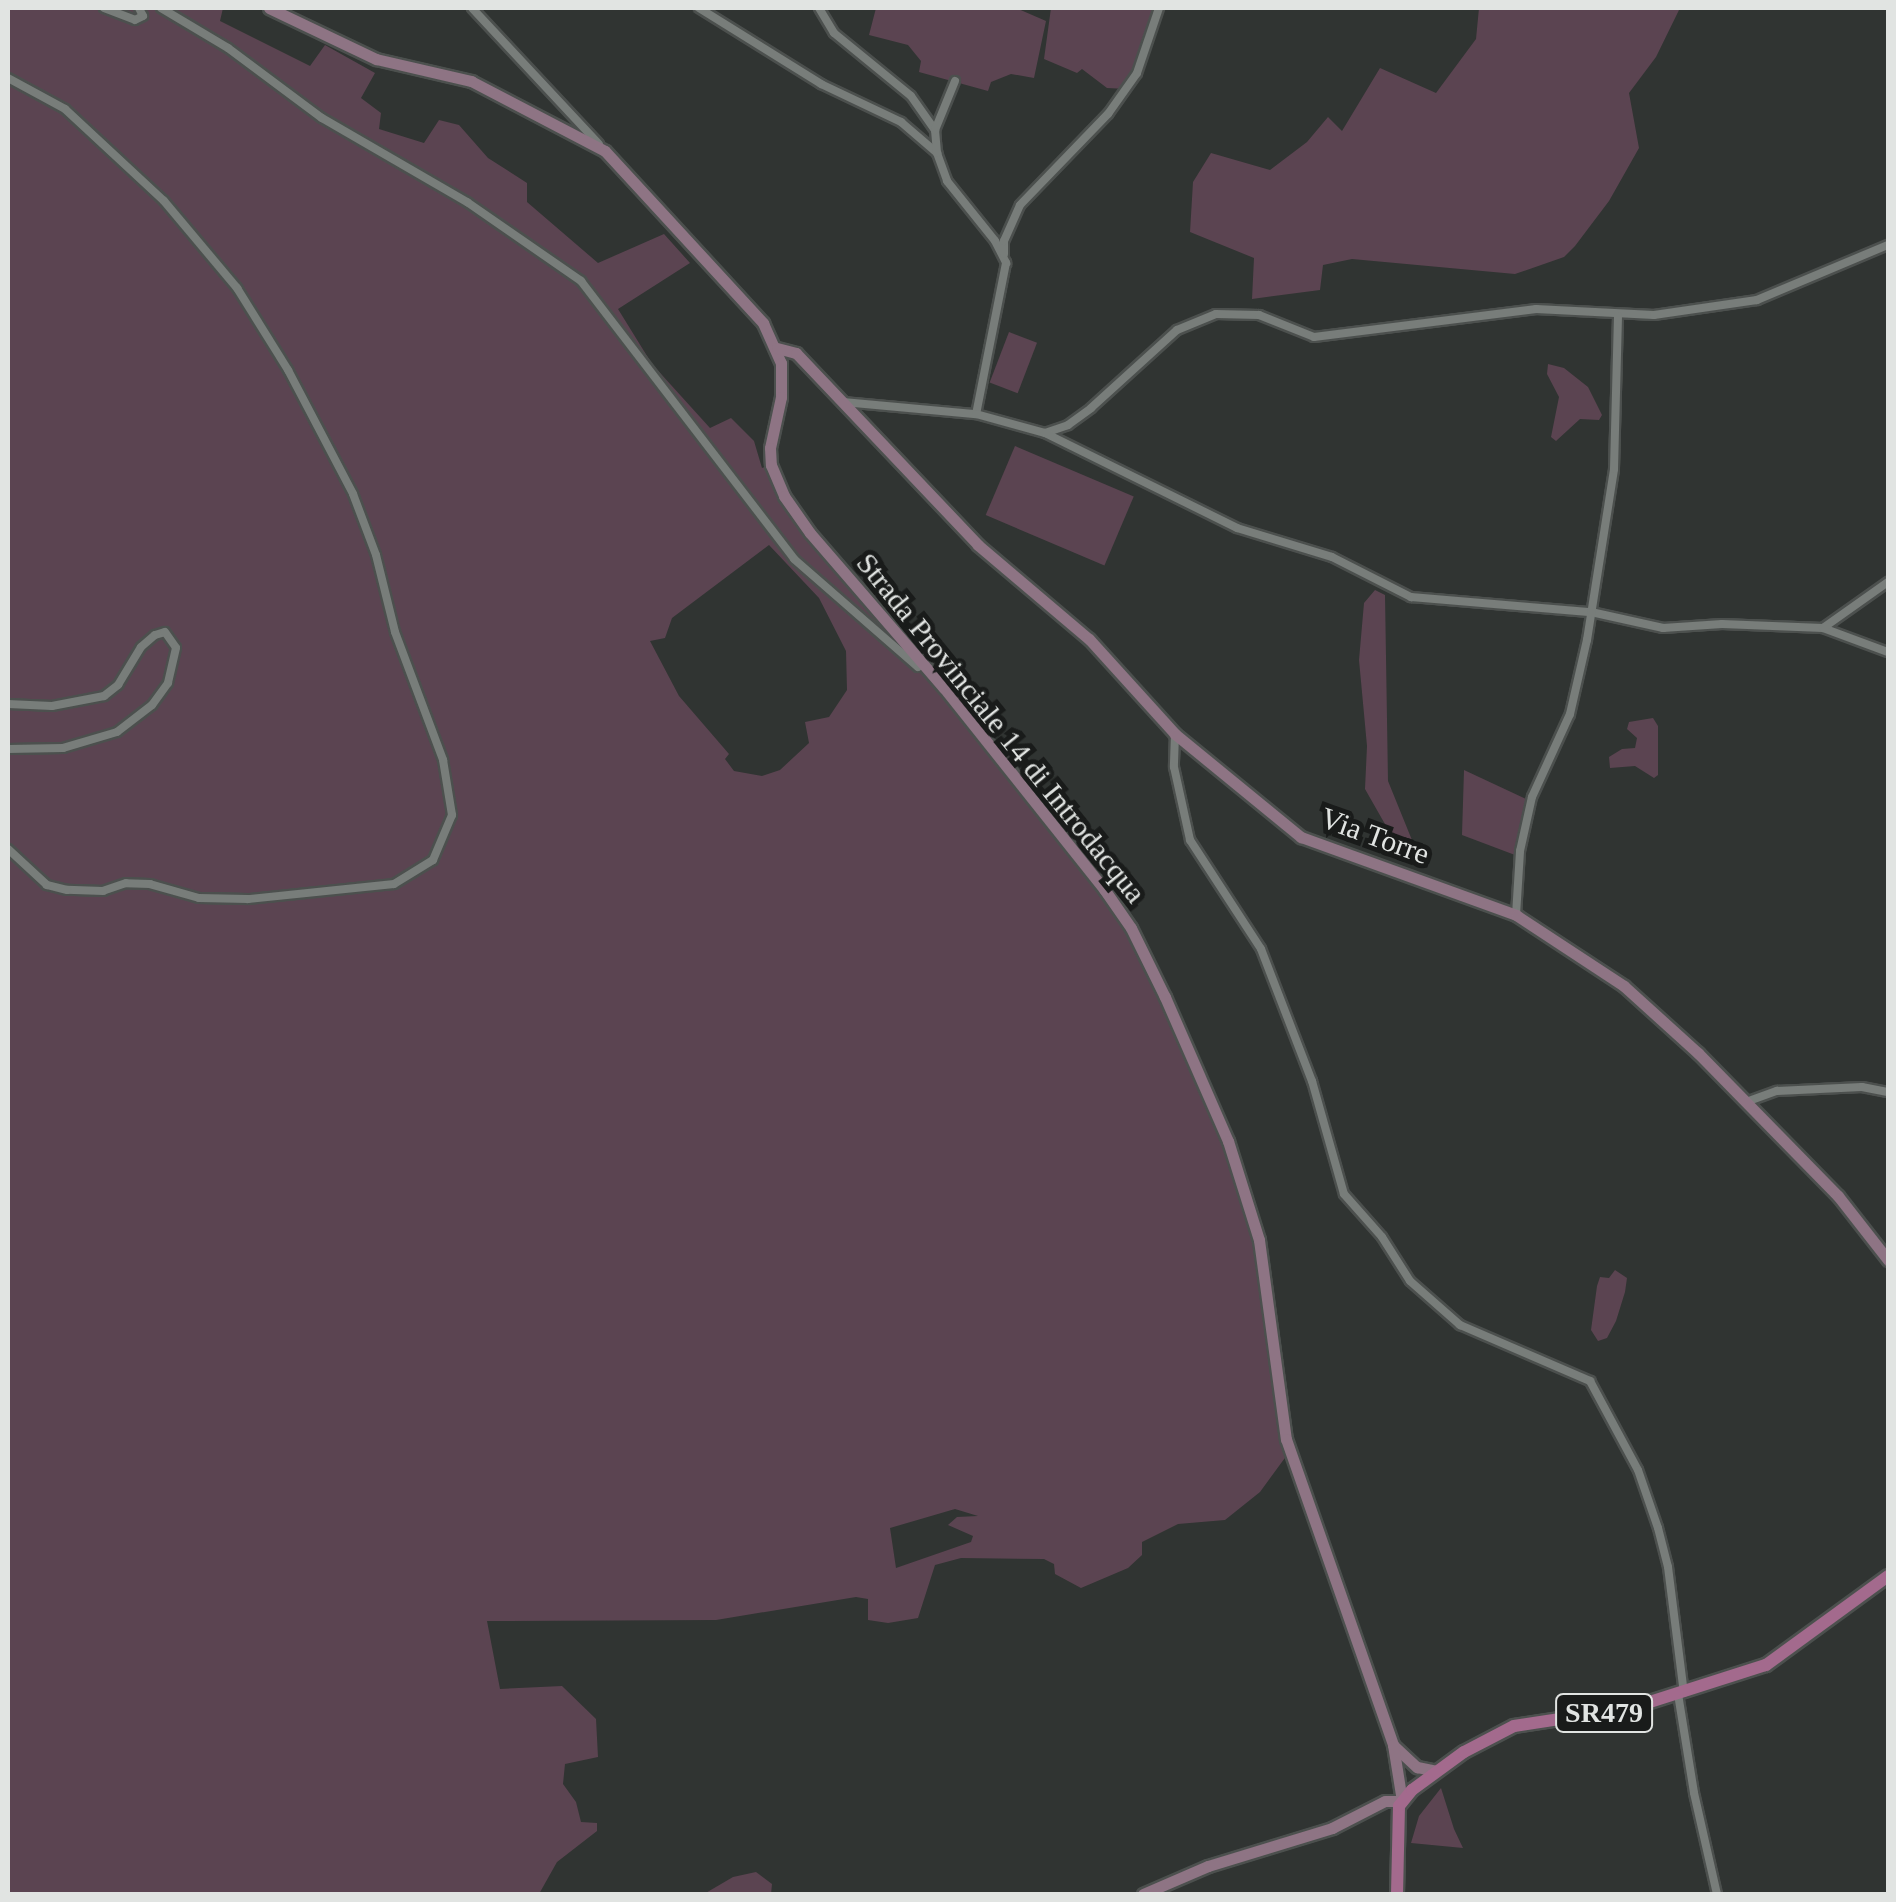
<!DOCTYPE html>
<style>
body{margin:0}
#map{position:relative;width:1896px;height:1902px;overflow:hidden;background:#303432;font-family:Georgia,serif}
div>[style]{position:absolute}
.green>*{inset:0;background:#5b4451;transform-origin:0 0}
.roads{filter:drop-shadow(2px 0 #4c504e) drop-shadow(-2px 0 #4c504e) drop-shadow(0 2px #4c504e) drop-shadow(0 -2px #4c504e)}
.street>*{height:8px;margin:-4px;padding:0 4px;transform-origin:4px;border-radius:4px;background:#787d7a}
.secondary>*{height:11px;margin:-5.5px;padding:0 5.5px;transform-origin:5.5px;border-radius:5.5px;background:#8e7484}
.primary>*{height:12px;margin:-6px;padding:0 6px;transform-origin:6px;border-radius:6px;background:#a36a8d}
span{translate:-50% -50%;white-space:nowrap;text-align:center;line-height:1.15;-webkit-text-stroke:10px #191b1a;paint-order:stroke}
.shield-label span{padding:2px 8px;background:#191b1a;border:2px solid;border-radius:8px;-webkit-text-stroke-width:0}
.shield-label{font-size:28px;color:#e1e4e2;font-weight:700}
.street-label{font-size:30px;color:#e1e4e2}
.frame{position:absolute;inset:0;border:10px solid #e1e4e2;pointer-events:none}
</style>
<div id="map">
<div class="green">
<i style="clip-path:polygon(evenodd,8px 8px,223px 8px,220px 21px,310px 66px,325px 45px,375px 73px,361px 98px,381px 113px,379px 129px,424px 143px,439px 120px,459px 125px,488px 158px,527px 183px,527px 202px,598px 263px,664px 234px,690px 263px,618px 309px,652px 364px,710px 428px,731px 418px,754px 441px,762px 468px,771px 465px,784px 496px,1120px 910px,1200px 1074px,1259px 1240px,1290px 1451px,1260px 1492px,1225px 1520px,1178px 1524px,1142px 1542px,1142px 1555px,1128px 1568px,1081px 1588px,1055px 1574px,1054px 1564px,1044px 1559px,961px 1558px,935px 1565px,918px 1618px,888px 1623px,868px 1620px,868px 1599px,856px 1597px,716px 1620px,487px 1621px,500px 1689px,562px 1686px,596px 1719px,598px 1757px,565px 1764px,563px 1784px,576px 1802px,581px 1822px,597px 1823px,597px 1831px,557px 1862px,539px 1894px,8px 1894px,8px 8px,769px 545px,819px 598px,846px 651px,847px 690px,829px 717px,805px 722px,809px 743px,780px 770px,762px 776px,734px 771px,725px 759px,729px 754px,679px 696px,650px 641px,665px 638px,672px 618px,769px 545px,8px 8px,955px 1509px,978px 1516px,957px 1517px,948px 1525px,973px 1536px,971px 1542px,896px 1568px,890px 1528px,955px 1509px)"></i>
<i style="clip-path:polygon(876px 8px,1016px 8px,1046px 21px,1034px 78px,1011px 74px,991px 82px,988px 91px,919px 72px,921px 61px,908px 45px,869px 35px)"></i>
<i style="clip-path:polygon(1051px 8px,1159px 8px,1127px 89px,1107px 88px,1082px 69px,1077px 73px,1044px 59px)"></i>
<i style="clip-path:polygon(1479px 8px,1680px 8px,1656px 57px,1629px 93px,1639px 148px,1609px 201px,1575px 246px,1564px 257px,1515px 274px,1352px 259px,1323px 265px,1320px 290px,1252px 299px,1254px 258px,1190px 232px,1193px 182px,1211px 153px,1270px 170px,1307px 142px,1328px 117px,1342px 131px,1380px 68px,1436px 93px,1476px 39px)"></i>
<i style="left:1009px;top:332px;width:30px;height:54px;rotate:21deg"></i>
<i style="clip-path:polygon(1548px 364px,1564px 368px,1588px 387px,1602px 415px,1599px 420px,1580px 419px,1556px 441px,1551px 437px,1559px 397px,1547px 374px)"></i>
<i style="left:1015px;top:446px;width:129px;height:75px;rotate:23deg"></i>
<i style="clip-path:polygon(1375px 590px,1385px 595px,1388px 781px,1416px 850px,1411px 853px,1398px 847px,1365px 789px,1367px 746px,1359px 660px,1364px 603px)"></i>
<i style="clip-path:polygon(1653px 718px,1658px 726px,1658px 775px,1654px 778px,1635px 766px,1610px 768px,1609px 757px,1622px 749px,1635px 748px,1637px 738px,1627px 729px,1629px 722px)"></i>
<i style="clip-path:polygon(1464px 770px,1526px 799px,1515px 855px,1462px 835px)"></i>
<i style="clip-path:polygon(1615px 1270px,1627px 1278px,1625px 1292px,1616px 1321px,1607px 1338px,1598px 1341px,1591px 1330px,1597px 1286px,1600px 1277px,1609px 1278px)"></i>
<i style="clip-path:polygon(1441px 1788px,1454px 1829px,1463px 1848px,1411px 1843px,1419px 1816px)"></i>
<i style="clip-path:polygon(756px 1872px,772px 1884px,771px 1894px,704px 1894px,733px 1877px)"></i>
</div>
<div class="roads">
<div class="street">
<i style="left:104px;top:8px;width:33px;rotate:21deg"></i>
<i style="left:135px;top:20px;width:9px;rotate:-27deg"></i>
<i style="left:143px;top:16px;width:9px;rotate:-117deg"></i>
<i style="left:161px;top:8px;width:78px;rotate:30.8deg"></i>
<i style="left:228px;top:48px;width:117px;rotate:36.7deg"></i>
<i style="left:322px;top:118px;width:168px;rotate:30.1deg"></i>
<i style="left:467px;top:202px;width:139px;rotate:34.7deg"></i>
<i style="left:581px;top:281px;width:350px;rotate:52.5deg"></i>
<i style="left:794px;top:559px;width:164px;rotate:41.1deg"></i>
<i style="left:918px;top:667px;width:6px;rotate:-31deg"></i>
<i style="left:472px;top:8px;width:186px;rotate:47deg"></i>
<i style="left:699px;top:8px;width:144px;rotate:31.9deg"></i>
<i style="left:821px;top:84px;width:89px;rotate:25.4deg"></i>
<i style="left:901px;top:122px;width:48px;rotate:40.7deg"></i>
<i style="left:937px;top:153px;width:30px;rotate:70deg"></i>
<i style="left:947px;top:181px;width:77px;rotate:51.3deg"></i>
<i style="left:995px;top:241px;width:25px;rotate:63deg"></i>
<i style="left:1006px;top:263px;width:154px;rotate:101.2deg"></i>
<i style="left:819px;top:8px;width:29px;rotate:59deg"></i>
<i style="left:834px;top:33px;width:99px;rotate:39.3deg"></i>
<i style="left:911px;top:96px;width:42px;rotate:54.8deg"></i>
<i style="left:935px;top:130px;width:23px;rotate:85deg"></i>
<i style="left:8px;top:78px;width:65px;rotate:28.5deg"></i>
<i style="left:65px;top:109px;width:135px;rotate:42.9deg"></i>
<i style="left:164px;top:201px;width:114px;rotate:50deg"></i>
<i style="left:237px;top:288px;width:97px;rotate:58.1deg"></i>
<i style="left:288px;top:370px;width:140px;rotate:62.3deg"></i>
<i style="left:353px;top:494px;width:65px;rotate:69.3deg"></i>
<i style="left:376px;top:555px;width:79px;rotate:76.1deg"></i>
<i style="left:395px;top:632px;width:137px;rotate:69.4deg"></i>
<i style="left:443px;top:760px;width:56px;rotate:80.7deg"></i>
<i style="left:452px;top:815px;width:49px;rotate:112.9deg"></i>
<i style="left:433px;top:860px;width:46px;rotate:148.4deg"></i>
<i style="left:394px;top:884px;width:147px;rotate:174.1deg"></i>
<i style="left:248px;top:899px;width:49px;rotate:-178.8deg"></i>
<i style="left:199px;top:898px;width:51px;rotate:-164.1deg"></i>
<i style="left:150px;top:884px;width:24px;rotate:-178deg"></i>
<i style="left:126px;top:883px;width:24px;rotate:161deg"></i>
<i style="left:103px;top:891px;width:36px;rotate:-178deg"></i>
<i style="left:67px;top:890px;width:21px;rotate:-166deg"></i>
<i style="left:47px;top:885px;width:53px;rotate:-137.3deg"></i>
<i style="left:935px;top:130px;width:53px;rotate:-67.8deg"></i>
<i style="left:1004px;top:254px;width:13px;rotate:-90deg"></i>
<i style="left:1004px;top:241px;width:39px;rotate:-66deg"></i>
<i style="left:1020px;top:205px;width:127px;rotate:-46deg"></i>
<i style="left:1108px;top:114px;width:50px;rotate:-54.7deg"></i>
<i style="left:1137px;top:73px;width:69px;rotate:-71.3deg"></i>
<i style="left:843px;top:402px;width:134px;rotate:5.2deg"></i>
<i style="left:976px;top:414px;width:72px;rotate:15.4deg"></i>
<i style="left:1045px;top:433px;width:24px;rotate:-19deg"></i>
<i style="left:1068px;top:425px;width:29px;rotate:-36deg"></i>
<i style="left:1091px;top:408px;width:116px;rotate:-42.2deg"></i>
<i style="left:1177px;top:330px;width:42px;rotate:-22.3deg"></i>
<i style="left:1216px;top:314px;width:43px;rotate:1.3deg"></i>
<i style="left:1259px;top:315px;width:59px;rotate:21.8deg"></i>
<i style="left:1314px;top:337px;width:224px;rotate:-7.2deg"></i>
<i style="left:1536px;top:309px;width:118px;rotate:2.9deg"></i>
<i style="left:1654px;top:315px;width:104px;rotate:-8.3deg"></i>
<i style="left:1757px;top:300px;width:142px;rotate:-22.8deg"></i>
<i style="left:1045px;top:433px;width:214px;rotate:26.3deg"></i>
<i style="left:1237px;top:528px;width:99px;rotate:17deg"></i>
<i style="left:1332px;top:557px;width:89px;rotate:26.9deg"></i>
<i style="left:1411px;top:597px;width:181px;rotate:4.8deg"></i>
<i style="left:1591px;top:612px;width:74px;rotate:12.5deg"></i>
<i style="left:1663px;top:628px;width:59px;rotate:-3.9deg"></i>
<i style="left:1722px;top:624px;width:101px;rotate:2.3deg"></i>
<i style="left:1823px;top:628px;width:69px;rotate:20.3deg"></i>
<i style="left:1823px;top:628px;width:80px;rotate:-35.3deg"></i>
<i style="left:8px;top:704px;width:44px;rotate:2.6deg"></i>
<i style="left:52px;top:706px;width:53px;rotate:-10.9deg"></i>
<i style="left:104px;top:696px;width:18px;rotate:-38deg"></i>
<i style="left:118px;top:685px;width:44px;rotate:-58.8deg"></i>
<i style="left:141px;top:647px;width:18px;rotate:-41deg"></i>
<i style="left:155px;top:635px;width:10px;rotate:-17deg"></i>
<i style="left:165px;top:632px;width:19px;rotate:55deg"></i>
<i style="left:176px;top:648px;width:36px;rotate:103deg"></i>
<i style="left:168px;top:683px;width:27px;rotate:126deg"></i>
<i style="left:152px;top:705px;width:44px;rotate:142.4deg"></i>
<i style="left:117px;top:732px;width:56px;rotate:163.5deg"></i>
<i style="left:63px;top:748px;width:55px;rotate:179deg"></i>
<i style="left:1175px;top:734px;width:33px;rotate:92deg"></i>
<i style="left:1174px;top:767px;width:75px;rotate:77.6deg"></i>
<i style="left:1190px;top:840px;width:130px;rotate:56.9deg"></i>
<i style="left:1261px;top:949px;width:142px;rotate:68.9deg"></i>
<i style="left:1312px;top:1081px;width:117px;rotate:74.2deg"></i>
<i style="left:1344px;top:1194px;width:57px;rotate:48.5deg"></i>
<i style="left:1382px;top:1237px;width:52px;rotate:57.5deg"></i>
<i style="left:1410px;top:1281px;width:67px;rotate:41.3deg"></i>
<i style="left:1460px;top:1325px;width:142px;rotate:23.3deg"></i>
<i style="left:1590px;top:1381px;width:101px;rotate:61.7deg"></i>
<i style="left:1638px;top:1470px;width:61px;rotate:71deg"></i>
<i style="left:1658px;top:1528px;width:40px;rotate:75.6deg"></i>
<i style="left:1668px;top:1567px;width:127px;rotate:82.8deg"></i>
<i style="left:1516px;top:915px;width:64px;rotate:-86.4deg"></i>
<i style="left:1520px;top:851px;width:55px;rotate:-77.5deg"></i>
<i style="left:1532px;top:797px;width:91px;rotate:-65.4deg"></i>
<i style="left:1570px;top:714px;width:76px;rotate:-77.1deg"></i>
<i style="left:1587px;top:640px;width:173px;rotate:-81deg"></i>
<i style="left:1614px;top:469px;width:153px;rotate:-88.5deg"></i>
<i style="left:1746px;top:1102px;width:33px;rotate:-20deg"></i>
<i style="left:1777px;top:1091px;width:85px;rotate:-2.7deg"></i>
<i style="left:1862px;top:1087px;width:26px;rotate:11deg"></i>
<i style="left:1678px;top:1694px;width:100px;rotate:80.8deg"></i>
<i style="left:1694px;top:1793px;width:104px;rotate:77.2deg"></i>
</div>
<div class="secondary">
<i style="left:269px;top:8px;width:119px;rotate:25.5deg"></i>
<i style="left:376px;top:59px;width:98px;rotate:13deg"></i>
<i style="left:471px;top:81px;width:151px;rotate:27.6deg"></i>
<i style="left:605px;top:151px;width:234px;rotate:47.4deg"></i>
<i style="left:763px;top:323px;width:44px;rotate:65.8deg"></i>
<i style="left:781px;top:363px;width:34px;rotate:90deg"></i>
<i style="left:781px;top:397px;width:52px;rotate:102.2deg"></i>
<i style="left:770px;top:448px;width:17px;rotate:87deg"></i>
<i style="left:771px;top:465px;width:34px;rotate:67deg"></i>
<i style="left:784px;top:496px;width:45px;rotate:54.9deg"></i>
<i style="left:810px;top:533px;width:205px;rotate:49.2deg"></i>
<i style="left:944px;top:688px;width:257px;rotate:51.5deg"></i>
<i style="left:1104px;top:889px;width:47px;rotate:55.3deg"></i>
<i style="left:1131px;top:928px;width:77px;rotate:63.8deg"></i>
<i style="left:1165px;top:997px;width:157px;rotate:66.4deg"></i>
<i style="left:1228px;top:1141px;width:104px;rotate:72.6deg"></i>
<i style="left:1259px;top:1240px;width:201px;rotate:82.3deg"></i>
<i style="left:1286px;top:1439px;width:324px;rotate:70.7deg"></i>
<i style="left:1393px;top:1745px;width:33px;rotate:43deg"></i>
<i style="left:1417px;top:1767px;width:20px;rotate:11deg"></i>
<i style="left:777px;top:348px;width:20px;rotate:15deg"></i>
<i style="left:796px;top:353px;width:265px;rotate:46.5deg"></i>
<i style="left:978px;top:545px;width:145px;rotate:40.3deg"></i>
<i style="left:1089px;top:639px;width:128px;rotate:47.8deg"></i>
<i style="left:1175px;top:734px;width:163px;rotate:39.3deg"></i>
<i style="left:1301px;top:837px;width:229px;rotate:19.9deg"></i>
<i style="left:1516px;top:915px;width:129px;rotate:33.3deg"></i>
<i style="left:1624px;top:986px;width:100px;rotate:42.2deg"></i>
<i style="left:1698px;top:1053px;width:200px;rotate:45.6deg"></i>
<i style="left:1838px;top:1196px;width:81px;rotate:52deg"></i>
<i style="left:1143px;top:1894px;width:71px;rotate:-23.3deg"></i>
<i style="left:1208px;top:1866px;width:130px;rotate:-17deg"></i>
<i style="left:1332px;top:1828px;width:59px;rotate:-27deg"></i>
<i style="left:1385px;top:1801px;width:17px"></i>
<i style="left:1402px;top:1801px;width:57px;rotate:-99.1deg"></i>
</div>
<div class="primary">
<i style="left:1397px;top:1894px;width:88px;rotate:-88.7deg"></i>
<i style="left:1399px;top:1806px;width:21px;rotate:-51deg"></i>
<i style="left:1412px;top:1790px;width:64px;rotate:-36.2deg"></i>
<i style="left:1464px;top:1752px;width:56px;rotate:-27.5deg"></i>
<i style="left:1514px;top:1726px;width:118px;rotate:-8.7deg"></i>
<i style="left:1631px;top:1708px;width:142px;rotate:-17.7deg"></i>
<i style="left:1766px;top:1665px;width:151px;rotate:-36.1deg"></i>
</div>
</div>
<div class="shield-label">
<span style="left:1604px;top:1713px">SR479</span>
</div>
<div class="street-label">
<span style="left:1001px;top:728px;rotate:51deg">Strada Provinciale 14 di Introdacqua</span>
<span style="left:1375px;top:836px;rotate:20deg">Via Torre</span>
</div>
<div class="frame"></div>
</div>
